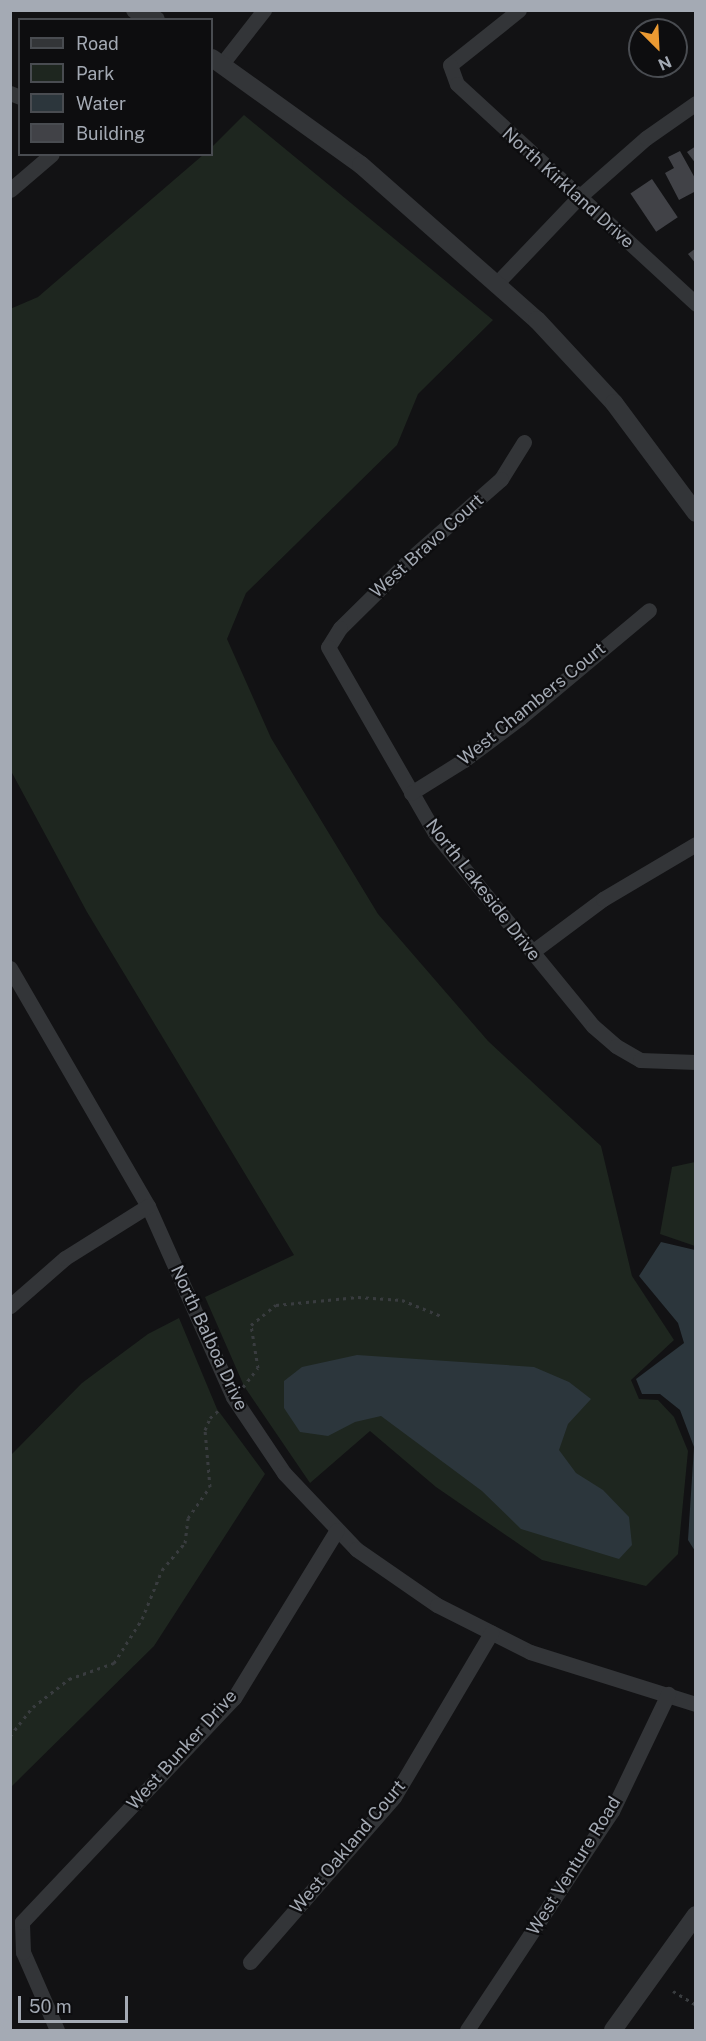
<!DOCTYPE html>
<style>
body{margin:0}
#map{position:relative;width:706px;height:2041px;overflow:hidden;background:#121214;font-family:"Public Sans",sans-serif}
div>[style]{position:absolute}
.green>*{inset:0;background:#1e261f}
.water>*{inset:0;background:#2c363c}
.building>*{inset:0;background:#414247;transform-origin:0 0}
.path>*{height:3px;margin-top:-1.5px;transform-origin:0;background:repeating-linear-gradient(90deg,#393c3f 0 3px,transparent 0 7.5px)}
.minor>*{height:15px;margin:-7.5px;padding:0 7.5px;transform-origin:7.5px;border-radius:7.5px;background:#333538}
.tertiary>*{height:18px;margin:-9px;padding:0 9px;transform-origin:9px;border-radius:9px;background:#333538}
span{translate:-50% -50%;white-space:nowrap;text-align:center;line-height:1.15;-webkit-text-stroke:4.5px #0d0d0f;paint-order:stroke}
.street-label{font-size:18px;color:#a4aab4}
.frame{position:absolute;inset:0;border:12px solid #a4aab4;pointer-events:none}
.legend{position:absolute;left:18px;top:18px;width:195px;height:138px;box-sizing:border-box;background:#0d0d0f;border:2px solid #494c51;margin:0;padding:8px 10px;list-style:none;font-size:18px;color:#a4aab4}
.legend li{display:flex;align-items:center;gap:12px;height:30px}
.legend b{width:30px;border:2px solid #494c51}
.north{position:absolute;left:628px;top:18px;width:60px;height:60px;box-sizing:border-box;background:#0d0d0f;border:2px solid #494c51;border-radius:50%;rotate:156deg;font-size:16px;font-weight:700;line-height:24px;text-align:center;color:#a4aab4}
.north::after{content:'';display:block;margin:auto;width:21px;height:27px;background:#eb9a32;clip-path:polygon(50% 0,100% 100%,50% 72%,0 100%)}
.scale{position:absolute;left:18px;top:1996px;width:110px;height:27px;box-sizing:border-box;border:3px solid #a4aab4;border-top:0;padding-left:8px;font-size:18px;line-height:21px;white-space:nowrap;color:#a4aab4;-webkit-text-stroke:4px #0d0d0f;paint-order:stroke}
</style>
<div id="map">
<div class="green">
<i style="clip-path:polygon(244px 115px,493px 320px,418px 394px,397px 445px,246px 593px,227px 639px,271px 738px,378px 914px,488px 1041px,601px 1146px,632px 1276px,674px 1340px,631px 1380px,639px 1399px,658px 1400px,674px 1417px,688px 1451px,678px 1554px,646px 1586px,542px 1560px,436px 1487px,370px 1431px,310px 1483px,244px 1386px,205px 1297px,294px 1255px,87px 912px,11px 771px,10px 309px,38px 297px,203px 155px,212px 154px,212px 147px)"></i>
<i style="clip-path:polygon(695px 1162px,696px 1162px,695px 1246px,660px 1234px,672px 1167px)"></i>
<i style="clip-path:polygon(179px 1318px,217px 1409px,265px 1474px,154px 1646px,11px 1787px,11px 1455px,82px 1383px,148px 1334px)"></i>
</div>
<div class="water">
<i style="clip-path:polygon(661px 1242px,695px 1250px,695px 1551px,688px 1540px,694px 1447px,680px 1410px,660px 1394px,642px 1394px,636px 1379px,684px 1343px,678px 1323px,639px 1276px)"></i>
<i style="clip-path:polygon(357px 1355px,534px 1367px,569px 1382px,591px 1399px,568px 1424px,559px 1450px,576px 1473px,603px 1490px,629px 1517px,632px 1545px,619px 1559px,521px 1529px,482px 1491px,381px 1416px,355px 1422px,328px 1436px,300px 1432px,284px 1408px,284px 1381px,302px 1367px)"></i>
</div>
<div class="building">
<i style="clip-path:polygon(696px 146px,696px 164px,687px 152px)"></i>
<i style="clip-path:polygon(680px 151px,696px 180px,696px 191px,679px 200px,665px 173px,674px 168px,668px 157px)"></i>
<i style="left:652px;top:179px;width:46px;height:26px;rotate:56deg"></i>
<i style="clip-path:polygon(696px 248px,696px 264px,688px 254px)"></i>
</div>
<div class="path">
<i style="left:243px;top:1387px;width:24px;rotate:-52deg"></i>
<i style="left:258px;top:1368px;width:44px;rotate:-99.2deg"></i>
<i style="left:251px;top:1325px;width:32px;rotate:-39deg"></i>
<i style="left:276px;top:1305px;width:82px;rotate:-5.6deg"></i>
<i style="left:358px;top:1297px;width:44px;rotate:3.9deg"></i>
<i style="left:402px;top:1300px;width:42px;rotate:22.3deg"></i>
<i style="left:10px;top:1736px;width:37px;rotate:-52deg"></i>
<i style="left:33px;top:1707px;width:46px;rotate:-37.9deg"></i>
<i style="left:69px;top:1679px;width:48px;rotate:-19.6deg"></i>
<i style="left:114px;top:1663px;width:52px;rotate:-57.5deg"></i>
<i style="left:142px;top:1619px;width:53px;rotate:-67.8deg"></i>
<i style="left:162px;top:1570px;width:35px;rotate:-50deg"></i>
<i style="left:185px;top:1543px;width:25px;rotate:-83deg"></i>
<i style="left:188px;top:1518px;width:38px;rotate:-55deg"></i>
<i style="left:210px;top:1487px;width:57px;rotate:-95deg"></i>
<i style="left:205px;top:1430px;width:13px;rotate:-67deg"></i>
<i style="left:210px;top:1418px;width:13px;rotate:-42deg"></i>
<i style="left:673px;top:1991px;width:27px;rotate:31deg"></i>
</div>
<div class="minor">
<i style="left:519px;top:10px;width:88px;rotate:141.4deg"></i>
<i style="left:450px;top:65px;width:20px;rotate:70deg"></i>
<i style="left:457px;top:84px;width:325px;rotate:42.6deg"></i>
<i style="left:221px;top:65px;width:70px;rotate:-52deg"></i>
<i style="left:10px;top:93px;width:11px;rotate:22deg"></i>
<i style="left:10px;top:190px;width:55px;rotate:-40.6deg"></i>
<i style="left:497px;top:283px;width:119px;rotate:-46.4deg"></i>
<i style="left:579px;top:197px;width:89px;rotate:-41.4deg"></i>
<i style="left:646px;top:138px;width:61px;rotate:-35deg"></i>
<i style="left:524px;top:442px;width:44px;rotate:121.9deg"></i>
<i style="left:501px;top:479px;width:121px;rotate:138.7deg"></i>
<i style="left:410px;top:559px;width:98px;rotate:135.4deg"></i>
<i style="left:340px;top:628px;width:22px;rotate:122deg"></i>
<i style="left:328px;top:647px;width:215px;rotate:60.1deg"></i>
<i style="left:435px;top:833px;width:249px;rotate:50.7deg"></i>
<i style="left:593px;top:1026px;width:30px;rotate:41deg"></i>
<i style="left:616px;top:1046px;width:28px;rotate:30deg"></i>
<i style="left:640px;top:1060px;width:56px;rotate:2deg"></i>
<i style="left:411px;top:793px;width:62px;rotate:-31.9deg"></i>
<i style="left:464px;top:760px;width:70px;rotate:-36.9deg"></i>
<i style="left:520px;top:718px;width:168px;rotate:-39.9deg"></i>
<i style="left:532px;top:952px;width:89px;rotate:-36.7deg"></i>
<i style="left:603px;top:899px;width:108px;rotate:-30.6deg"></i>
<i style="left:10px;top:968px;width:275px;rotate:59.9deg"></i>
<i style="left:148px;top:1206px;width:209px;rotate:66deg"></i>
<i style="left:233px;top:1397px;width:92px;rotate:56.1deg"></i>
<i style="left:284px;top:1473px;width:105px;rotate:46.5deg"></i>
<i style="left:356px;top:1549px;width:98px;rotate:34.7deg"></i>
<i style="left:437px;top:1605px;width:104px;rotate:26.8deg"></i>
<i style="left:530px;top:1652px;width:174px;rotate:17.4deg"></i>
<i style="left:10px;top:1306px;width:73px;rotate:-41.1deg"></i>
<i style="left:65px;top:1258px;width:98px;rotate:-32.1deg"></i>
<i style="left:250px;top:1962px;width:219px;rotate:-48.9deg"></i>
<i style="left:394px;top:1797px;width:191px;rotate:-59.4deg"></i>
<i style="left:57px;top:2030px;width:85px;rotate:-113.6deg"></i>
<i style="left:23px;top:1952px;width:30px;rotate:-92deg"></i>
<i style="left:22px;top:1922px;width:308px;rotate:-46.6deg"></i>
<i style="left:234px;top:1698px;width:197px;rotate:-58.5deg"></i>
<i style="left:467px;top:2030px;width:263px;rotate:-56.5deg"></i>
<i style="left:612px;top:1811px;width:130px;rotate:-64.4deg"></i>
</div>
<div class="tertiary">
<i style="left:135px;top:10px;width:23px;rotate:25deg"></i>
<i style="left:212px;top:58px;width:183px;rotate:35.7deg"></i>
<i style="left:361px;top:165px;width:235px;rotate:41.4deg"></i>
<i style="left:537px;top:320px;width:113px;rotate:47.1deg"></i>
<i style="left:614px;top:403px;width:137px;rotate:53.3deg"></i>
<i style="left:613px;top:2030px;width:142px;rotate:-54.2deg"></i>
</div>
<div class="street-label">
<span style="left:568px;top:188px;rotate:42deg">North Kirkland Drive</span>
<span style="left:427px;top:546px;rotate:-42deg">West Bravo Court</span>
<span style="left:532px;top:704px;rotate:-39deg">West Chambers Court</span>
<span style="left:483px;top:890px;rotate:52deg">North Lakeside Drive</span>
<span style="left:209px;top:1338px;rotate:65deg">North Balboa Drive</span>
<span style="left:182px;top:1750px;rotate:-48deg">West Bunker Drive</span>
<span style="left:348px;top:1847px;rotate:-50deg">West Oakland Court</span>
<span style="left:574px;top:1866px;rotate:-58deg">West Venture Road</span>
</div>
<div class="frame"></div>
<ul class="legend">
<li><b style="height:8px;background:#333538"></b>Road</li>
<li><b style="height:16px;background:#1e261f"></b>Park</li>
<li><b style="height:16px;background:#2c363c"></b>Water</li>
<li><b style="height:16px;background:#414247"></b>Building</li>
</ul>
<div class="north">N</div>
<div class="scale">50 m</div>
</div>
